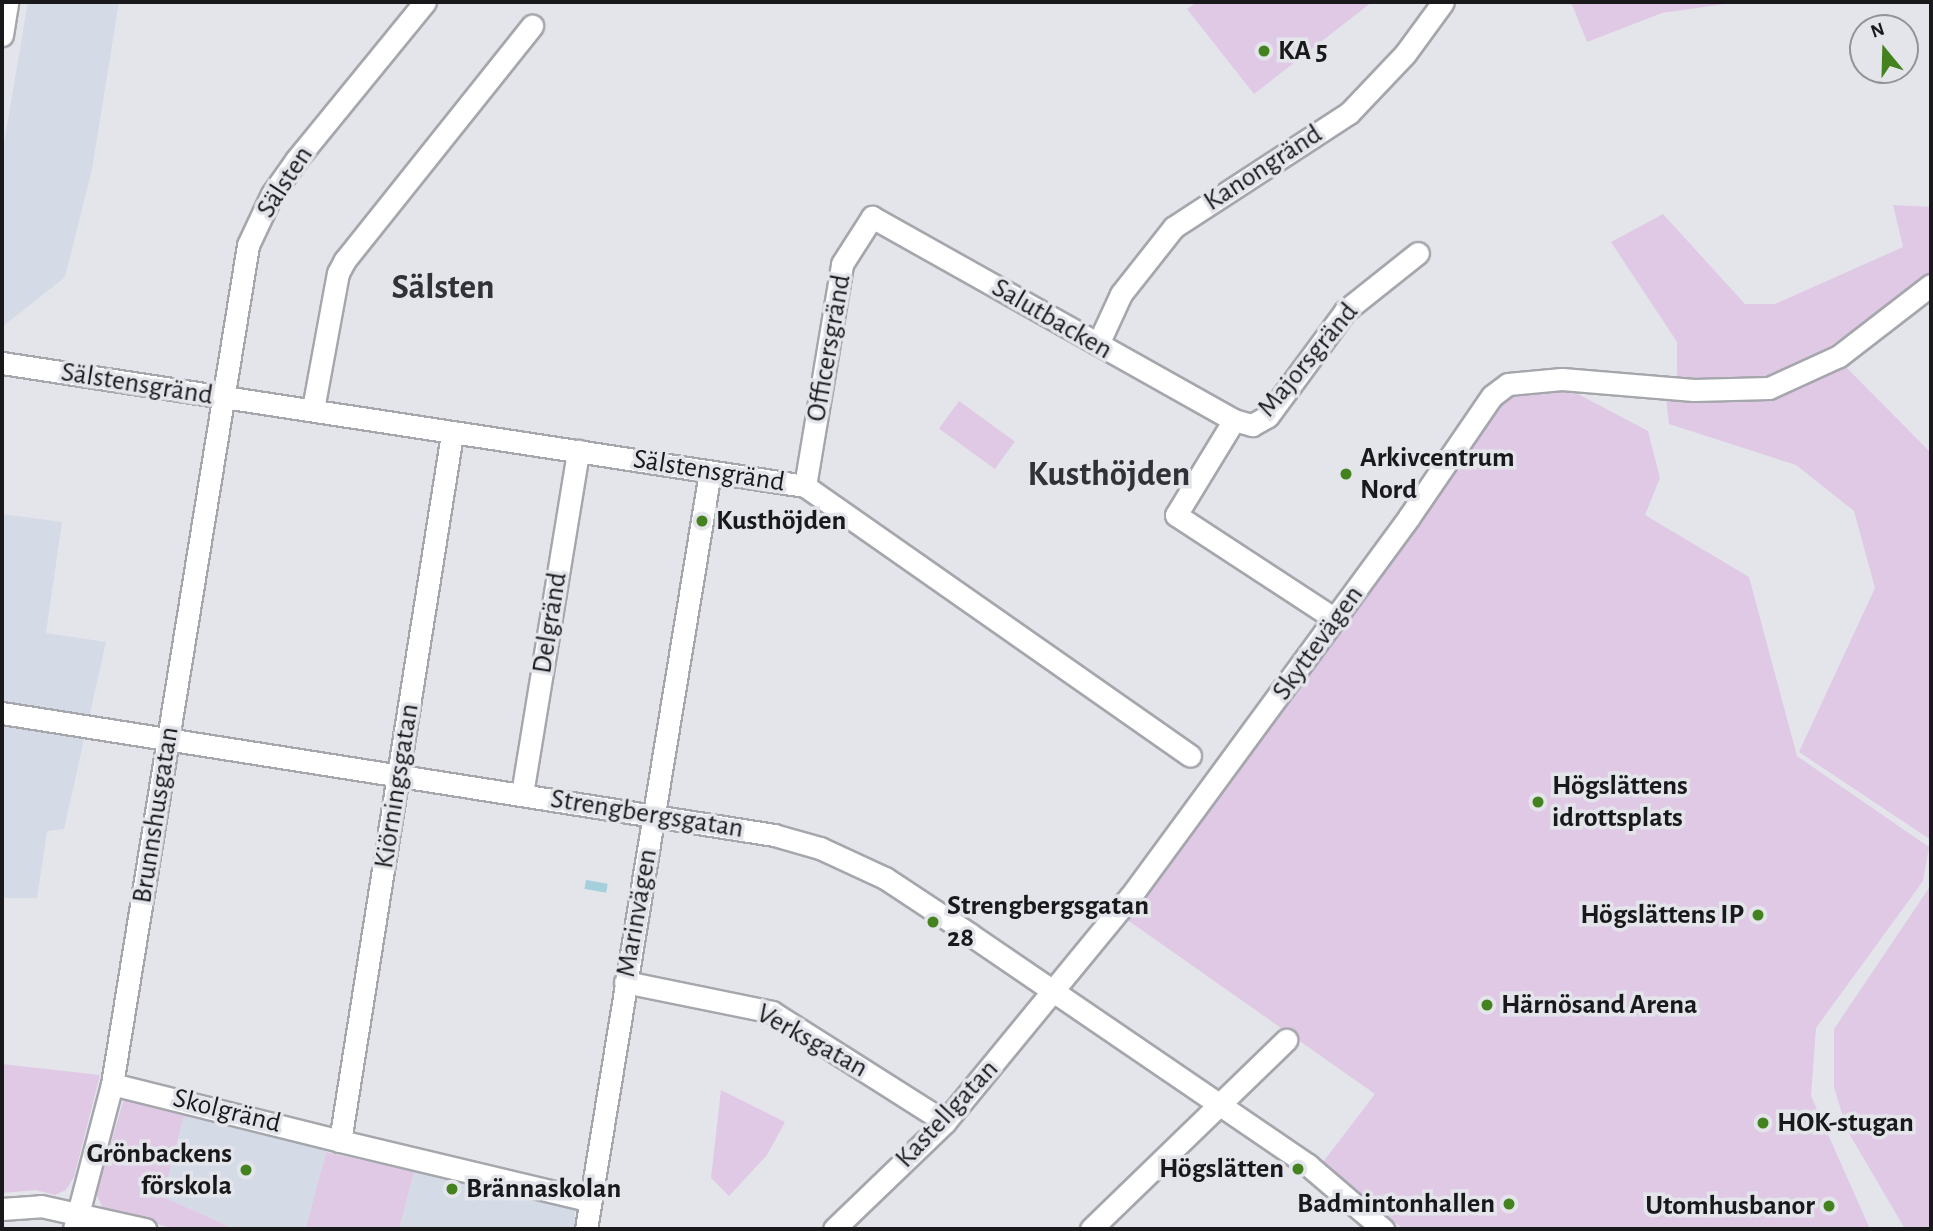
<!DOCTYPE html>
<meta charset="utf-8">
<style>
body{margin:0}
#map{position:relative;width:1933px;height:1231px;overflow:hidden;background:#e3e5eb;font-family:"Alegreya Sans",sans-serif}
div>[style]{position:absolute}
.built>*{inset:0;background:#d4dae6}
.green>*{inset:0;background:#e0c9e5;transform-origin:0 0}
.water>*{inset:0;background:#a5d0db;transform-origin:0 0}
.roads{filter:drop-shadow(2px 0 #a5a7ad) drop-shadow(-2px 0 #a5a7ad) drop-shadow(0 2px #a5a7ad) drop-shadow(0 -2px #a5a7ad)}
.minor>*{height:21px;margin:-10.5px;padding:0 10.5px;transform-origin:10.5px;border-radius:10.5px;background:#fff}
.dots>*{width:19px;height:19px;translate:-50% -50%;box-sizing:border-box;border:4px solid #e3e5eb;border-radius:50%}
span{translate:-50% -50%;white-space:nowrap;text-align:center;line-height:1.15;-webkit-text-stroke:7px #e3e5eb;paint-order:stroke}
.poi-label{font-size:28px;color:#19191c;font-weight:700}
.left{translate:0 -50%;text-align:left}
.right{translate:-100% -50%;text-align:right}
.street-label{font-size:28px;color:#19191c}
.district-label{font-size:35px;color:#303237;font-weight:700}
.frame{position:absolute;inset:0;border:4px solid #19191c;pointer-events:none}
.north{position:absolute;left:1849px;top:14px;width:70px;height:70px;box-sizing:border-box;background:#e3e5eb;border:2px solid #929398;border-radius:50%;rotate:341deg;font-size:19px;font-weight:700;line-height:28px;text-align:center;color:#19191c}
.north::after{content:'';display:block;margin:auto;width:24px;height:32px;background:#44811f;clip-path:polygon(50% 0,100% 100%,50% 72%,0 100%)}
</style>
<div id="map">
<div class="built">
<i style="clip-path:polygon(28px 2px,119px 2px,92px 169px,65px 277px,2px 327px,2px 155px)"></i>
<i style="clip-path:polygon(2px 514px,62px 522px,46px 633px,106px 642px,64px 829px,47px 831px,37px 898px,2px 898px)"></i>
<i style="clip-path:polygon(202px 1112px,328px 1143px,307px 1229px,235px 1229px,163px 1197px,183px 1117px)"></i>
<i style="clip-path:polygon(414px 1172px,574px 1206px,576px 1229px,399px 1229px)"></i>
</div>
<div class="green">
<i style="clip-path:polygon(1197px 2px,1372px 2px,1254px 94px,1187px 9px)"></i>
<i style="clip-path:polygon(1571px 2px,1739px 2px,1662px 13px,1587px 42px)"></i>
<i style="clip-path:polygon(1893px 205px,1931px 207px,1931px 275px,1799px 368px,1745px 382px,1677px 380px,1677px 342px,1611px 242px,1663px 214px,1745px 304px,1775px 304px,1903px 247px)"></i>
<i style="clip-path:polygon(1844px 365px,1931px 453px,1931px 840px,1799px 752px,1875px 588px,1854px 511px,1796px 465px,1669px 424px,1666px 398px,1771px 398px)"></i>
<i style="clip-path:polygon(1561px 385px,1648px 431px,1660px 478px,1645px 515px,1749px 577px,1797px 756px,1929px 847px,1923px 881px,1816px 1028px,1811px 1096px,1870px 1229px,1403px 1229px,1323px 1162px,1375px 1094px,1126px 919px,1512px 392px)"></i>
<i style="left:959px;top:401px;width:69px;height:34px;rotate:36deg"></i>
<i style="clip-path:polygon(1931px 885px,1931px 1229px,1905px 1229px,1847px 1130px,1834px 1087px,1834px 1029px)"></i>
<i style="clip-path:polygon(2px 1064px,100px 1075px,74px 1177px,66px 1190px,55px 1195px,36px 1190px,2px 1193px)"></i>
<i style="clip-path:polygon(721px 1090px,785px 1122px,767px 1155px,729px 1196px,711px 1178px)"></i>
<i style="clip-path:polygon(125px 1095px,202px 1112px,183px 1118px,163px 1197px,235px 1229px,175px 1229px,103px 1208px,96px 1194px)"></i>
<i style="clip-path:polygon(326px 1152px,414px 1172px,399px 1229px,306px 1229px)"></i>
</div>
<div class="water">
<i style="left:586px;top:880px;width:22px;height:9px;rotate:10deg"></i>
</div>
<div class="roads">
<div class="minor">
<i style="left:2px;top:35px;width:33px;rotate:-81deg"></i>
<i style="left:1098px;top:344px;width:55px;rotate:-65.3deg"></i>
<i style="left:1121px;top:294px;width:85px;rotate:-51.7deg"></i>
<i style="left:1174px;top:227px;width:209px;rotate:-33.1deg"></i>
<i style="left:1349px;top:113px;width:81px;rotate:-46.5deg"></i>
<i style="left:1405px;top:54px;width:64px;rotate:-53.8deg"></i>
<i style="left:2px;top:363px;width:812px;rotate:8.71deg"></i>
<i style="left:805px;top:486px;width:470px;rotate:35deg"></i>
<i style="left:313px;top:409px;width:138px;rotate:-79.6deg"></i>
<i style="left:338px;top:273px;width:15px;rotate:-62deg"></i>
<i style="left:345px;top:260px;width:300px;rotate:-51.4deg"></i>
<i style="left:452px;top:434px;width:716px;rotate:99deg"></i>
<i style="left:340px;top:1141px;width:255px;rotate:13.4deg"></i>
<i style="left:805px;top:486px;width:225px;rotate:-80.5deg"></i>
<i style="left:842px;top:264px;width:56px;rotate:-57.4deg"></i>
<i style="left:872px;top:217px;width:415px;rotate:29.3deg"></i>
<i style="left:1335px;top:619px;width:190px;rotate:-146.8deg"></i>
<i style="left:1176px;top:515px;width:111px;rotate:-58.6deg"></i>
<i style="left:1234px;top:420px;width:19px;rotate:16deg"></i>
<i style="left:1252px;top:425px;width:18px;rotate:-29deg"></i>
<i style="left:1268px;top:416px;width:130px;rotate:-53.7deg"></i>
<i style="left:1345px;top:311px;width:93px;rotate:-38.5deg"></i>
<i style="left:2px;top:713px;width:782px;rotate:8.98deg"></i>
<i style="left:774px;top:835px;width:48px;rotate:15.8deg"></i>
<i style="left:820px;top:848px;width:72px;rotate:24.8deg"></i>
<i style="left:885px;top:878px;width:103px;rotate:33.5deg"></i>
<i style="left:971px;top:935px;width:408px;rotate:34.3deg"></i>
<i style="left:1308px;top:1165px;width:99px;rotate:40.5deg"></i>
<i style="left:522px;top:794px;width:348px;rotate:-80.7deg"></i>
<i style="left:625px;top:982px;width:150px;rotate:11.5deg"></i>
<i style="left:772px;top:1012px;width:205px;rotate:32.4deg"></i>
<i style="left:112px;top:1084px;width:235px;rotate:14deg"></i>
<i style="left:2px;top:1209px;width:39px;rotate:-4deg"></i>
<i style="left:41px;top:1206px;width:107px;rotate:12.5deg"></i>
<i style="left:74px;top:1229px;width:150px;rotate:-75.3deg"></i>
<i style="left:112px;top:1084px;width:850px;rotate:-80.79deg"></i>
<i style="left:248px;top:245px;width:56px;rotate:-64.8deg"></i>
<i style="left:272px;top:194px;width:42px;rotate:-54.8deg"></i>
<i style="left:296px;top:160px;width:204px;rotate:-50.8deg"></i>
<i style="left:586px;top:1229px;width:767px;rotate:-80.7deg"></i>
<i style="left:834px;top:1229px;width:154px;rotate:-43.9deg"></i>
<i style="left:945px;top:1122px;width:291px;rotate:-50.6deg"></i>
<i style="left:1130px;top:897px;width:471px;rotate:-53.7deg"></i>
<i style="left:1409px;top:517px;width:147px;rotate:-55.6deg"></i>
<i style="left:1492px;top:396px;width:20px;rotate:-37deg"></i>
<i style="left:1508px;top:384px;width:54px;rotate:-5.3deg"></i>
<i style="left:1562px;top:379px;width:132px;rotate:4.8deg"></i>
<i style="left:1694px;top:390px;width:75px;rotate:-1.5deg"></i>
<i style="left:1769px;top:388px;width:77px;rotate:-24.6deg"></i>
<i style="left:1839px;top:356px;width:116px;rotate:-37.7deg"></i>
<i style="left:1091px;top:1229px;width:272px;rotate:-44.1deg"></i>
</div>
</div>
<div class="dots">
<i style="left:1264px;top:51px;background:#44811f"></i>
<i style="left:1346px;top:474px;background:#44811f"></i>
<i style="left:702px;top:521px;background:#44811f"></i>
<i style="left:1538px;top:802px;background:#44811f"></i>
<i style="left:1758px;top:915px;background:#44811f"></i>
<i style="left:933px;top:922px;background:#44811f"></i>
<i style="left:1487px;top:1005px;background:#44811f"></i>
<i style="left:1763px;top:1123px;background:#44811f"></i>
<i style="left:1298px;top:1169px;background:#44811f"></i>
<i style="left:246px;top:1170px;background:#44811f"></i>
<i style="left:452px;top:1189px;background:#44811f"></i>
<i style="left:1509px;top:1204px;background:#44811f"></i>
<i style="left:1829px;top:1206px;background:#44811f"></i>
</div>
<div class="poi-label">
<span class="left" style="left:1278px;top:51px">KA 5</span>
<span class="left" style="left:1360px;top:474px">Arkivcentrum<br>Nord</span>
<span class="left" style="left:716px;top:521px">Kusthöjden</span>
<span class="left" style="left:1552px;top:802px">Högslättens<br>idrottsplats</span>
<span class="left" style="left:947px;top:922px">Strengbergsgatan<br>28</span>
<span class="right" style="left:1744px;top:915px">Högslättens IP</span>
<span class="left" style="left:1501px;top:1005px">Härnösand Arena</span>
<span class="left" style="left:1777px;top:1123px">HOK-stugan</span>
<span class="right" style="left:232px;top:1170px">Grönbackens<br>förskola</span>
<span class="right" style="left:1284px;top:1169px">Högslätten</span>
<span class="left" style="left:466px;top:1189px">Brännaskolan</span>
<span class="right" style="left:1495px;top:1204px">Badmintonhallen</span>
<span class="right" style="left:1815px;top:1206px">Utomhusbanor</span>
</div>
<div class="street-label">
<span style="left:1263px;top:168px;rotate:-33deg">Kanongränd</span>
<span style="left:285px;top:182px;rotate:-57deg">Sälsten</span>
<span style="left:1052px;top:319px;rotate:30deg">Salutbacken</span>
<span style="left:829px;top:348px;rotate:-80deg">Officersgränd</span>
<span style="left:1308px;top:360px;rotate:-50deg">Majorsgränd</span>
<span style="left:137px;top:384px;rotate:9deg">Sälstensgränd</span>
<span style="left:709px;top:471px;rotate:9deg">Sälstensgränd</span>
<span style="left:550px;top:623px;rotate:-81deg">Delgränd</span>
<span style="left:1318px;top:643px;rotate:-54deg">Skyttevägen</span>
<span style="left:397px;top:786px;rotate:-81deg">Kiörningsgatan</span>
<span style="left:647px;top:814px;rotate:9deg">Strengbergsgatan</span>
<span style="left:156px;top:815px;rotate:-81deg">Brunnshusgatan</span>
<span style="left:637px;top:913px;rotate:-80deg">Marinvägen</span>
<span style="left:812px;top:1041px;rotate:29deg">Verksgatan</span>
<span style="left:227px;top:1111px;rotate:14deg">Skolgränd</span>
<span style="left:947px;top:1114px;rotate:-47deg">Kastellgatan</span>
</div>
<div class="district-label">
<span style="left:443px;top:288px">Sälsten</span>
<span style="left:1109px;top:475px">Kusthöjden</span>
</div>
<div class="frame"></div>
<div class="north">N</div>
</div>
